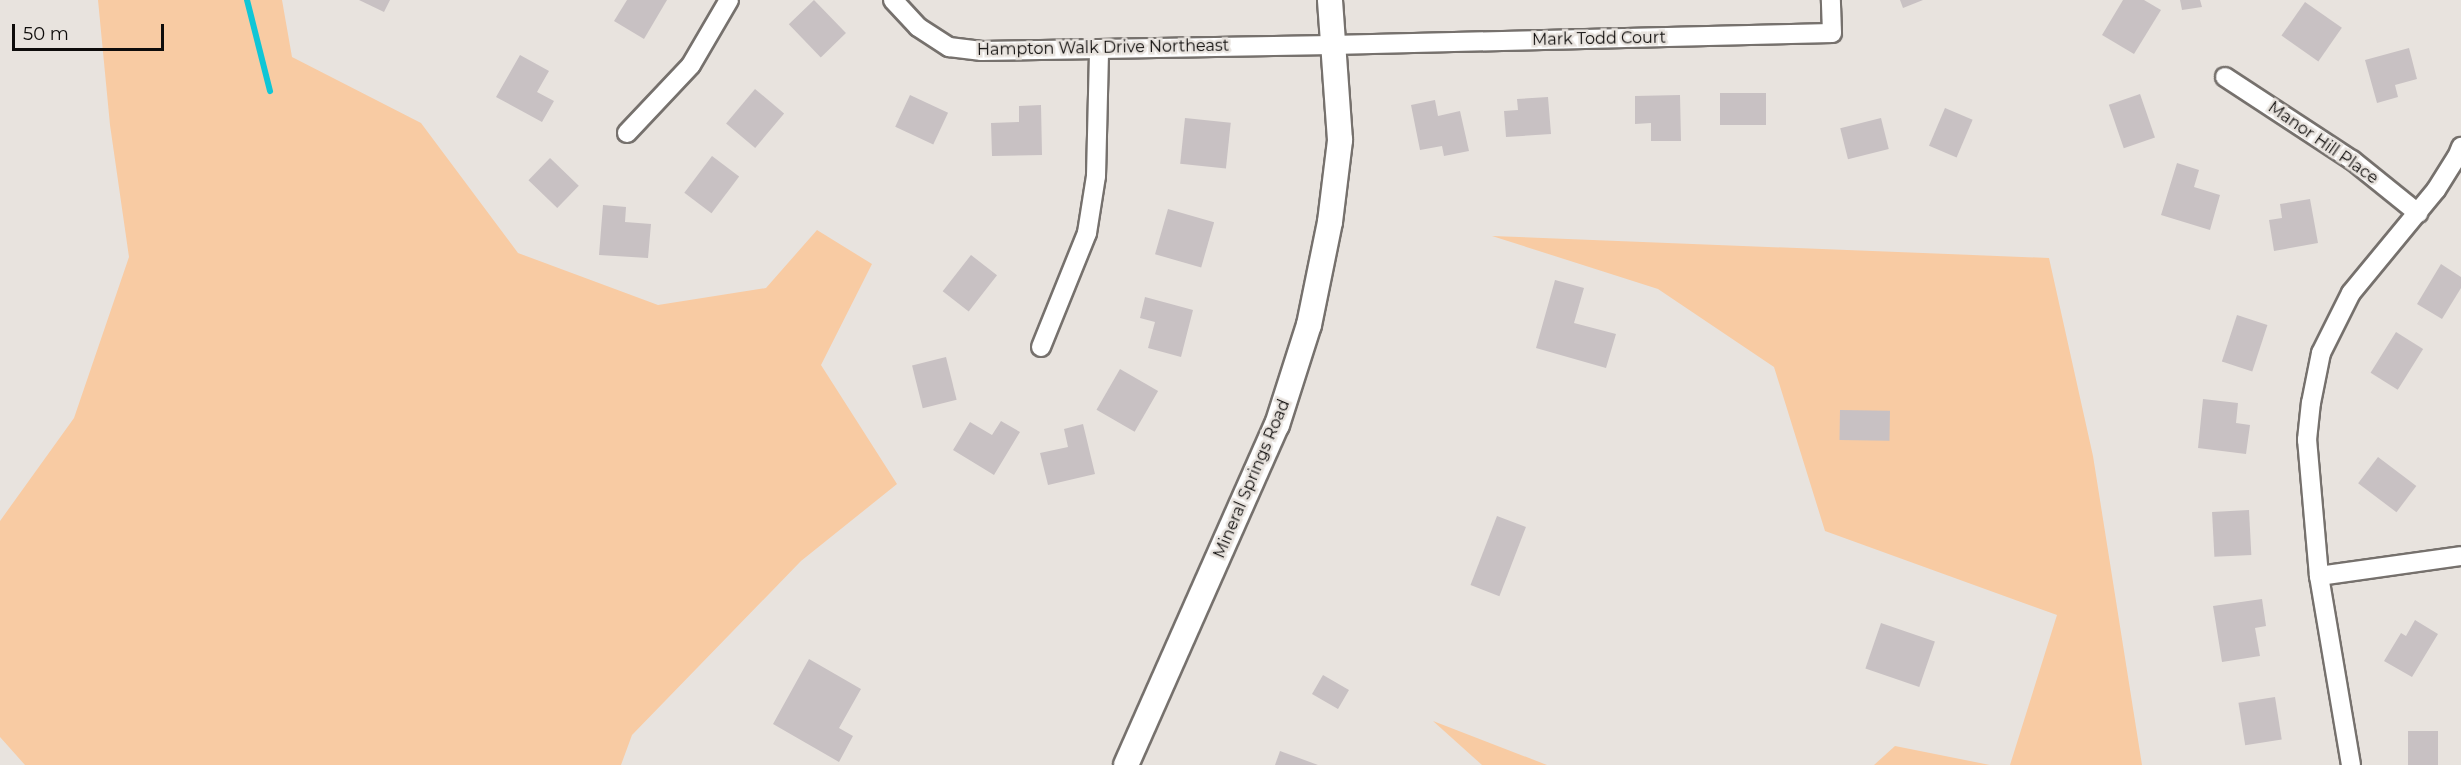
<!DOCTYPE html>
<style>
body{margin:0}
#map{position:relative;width:2461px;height:765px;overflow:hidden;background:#e8e3de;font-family:Montserrat,sans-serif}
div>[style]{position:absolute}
.green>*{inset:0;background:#f8cba3}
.stream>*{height:6px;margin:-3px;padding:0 3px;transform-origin:3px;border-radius:3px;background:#10c6d6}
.building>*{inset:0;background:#c8c1c3;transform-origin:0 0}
.roads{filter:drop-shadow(2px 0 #76716d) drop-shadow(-2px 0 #76716d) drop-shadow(0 2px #76716d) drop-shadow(0 -2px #76716d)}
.minor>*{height:18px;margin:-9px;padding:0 9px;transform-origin:9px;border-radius:9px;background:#fff}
.tertiary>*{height:24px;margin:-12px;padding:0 12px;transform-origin:12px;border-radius:12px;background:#fff}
span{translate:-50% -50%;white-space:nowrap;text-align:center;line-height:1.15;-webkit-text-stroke:5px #e8e3de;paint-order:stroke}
.street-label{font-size:16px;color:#0e0c0b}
.scale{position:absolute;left:12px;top:24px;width:152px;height:27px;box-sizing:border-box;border:3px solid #0e0c0b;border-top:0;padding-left:8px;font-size:18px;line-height:21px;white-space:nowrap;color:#0e0c0b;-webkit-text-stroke:4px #e8e3de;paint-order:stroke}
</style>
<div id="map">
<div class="green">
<i style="clip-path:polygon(98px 0,282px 0,292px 57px,421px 123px,518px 253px,658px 305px,766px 288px,817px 230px,872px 264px,821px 365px,897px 484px,801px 561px,632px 735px,621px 765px,25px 765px,0 737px,0 521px,74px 418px,129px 257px,110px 125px)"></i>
<i style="clip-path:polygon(1492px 236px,2049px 258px,2093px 456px,2142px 765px,2010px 765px,2057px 615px,1825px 531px,1774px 367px,1658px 289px)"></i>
<i style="clip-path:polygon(1433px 721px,1547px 765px,1482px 765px)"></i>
<i style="clip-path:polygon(1895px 746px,1990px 765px,1874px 765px)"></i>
</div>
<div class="stream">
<i style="left:247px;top:0;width:94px;rotate:75.8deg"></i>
</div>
<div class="building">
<i style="clip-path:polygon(359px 0,390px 0,384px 12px)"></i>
<i style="clip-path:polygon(627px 0,667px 0,644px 39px,614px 21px)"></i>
<i style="left:814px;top:0;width:46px;height:35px;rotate:46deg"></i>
<i style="clip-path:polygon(1900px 0,1923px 0,1903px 8px)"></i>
<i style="clip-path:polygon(2123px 0,2144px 0,2161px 10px,2134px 54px,2102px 35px)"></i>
<i style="clip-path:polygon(2180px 0,2200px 0,2202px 7px,2182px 10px)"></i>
<i style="left:2305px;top:2px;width:45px;height:41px;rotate:35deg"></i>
<i style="clip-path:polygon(2409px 48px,2417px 79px,2395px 85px,2398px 97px,2377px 103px,2365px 60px)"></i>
<i style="clip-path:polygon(520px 55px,549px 71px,537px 92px,554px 101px,542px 122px,496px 97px)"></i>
<i style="left:755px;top:89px;width:38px;height:45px;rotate:40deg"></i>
<i style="left:1720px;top:93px;width:46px;height:32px"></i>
<i style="left:2140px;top:94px;width:46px;height:33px;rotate:71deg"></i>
<i style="left:910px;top:95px;width:42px;height:35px;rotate:25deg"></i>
<i style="clip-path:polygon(1680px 95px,1681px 141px,1651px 141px,1651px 123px,1635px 124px,1635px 96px)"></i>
<i style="clip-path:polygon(1548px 97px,1551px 134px,1506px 137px,1504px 111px,1518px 110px,1517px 99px)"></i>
<i style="clip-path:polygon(1435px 100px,1438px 116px,1460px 111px,1469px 151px,1444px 156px,1442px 146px,1420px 150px,1411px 105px)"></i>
<i style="clip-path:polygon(1041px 105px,1042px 155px,992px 156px,991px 123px,1019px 122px,1019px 106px)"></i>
<i style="left:1945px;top:108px;width:30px;height:41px;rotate:23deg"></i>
<i style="left:1185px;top:118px;width:46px;height:46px;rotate:6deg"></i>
<i style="left:1881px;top:118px;width:32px;height:42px;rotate:76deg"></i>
<i style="left:712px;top:156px;width:34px;height:46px;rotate:37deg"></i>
<i style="left:550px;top:158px;width:40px;height:31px;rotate:44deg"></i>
<i style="clip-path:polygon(2177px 163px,2199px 170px,2194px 187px,2220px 195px,2210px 230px,2161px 215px)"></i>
<i style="clip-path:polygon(2310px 199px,2318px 243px,2274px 251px,2269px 220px,2282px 218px,2280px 204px)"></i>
<i style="clip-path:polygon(603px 205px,626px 207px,625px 222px,651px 224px,648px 258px,599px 255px)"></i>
<i style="left:1168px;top:209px;width:48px;height:47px;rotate:16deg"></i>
<i style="left:971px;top:255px;width:33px;height:46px;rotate:38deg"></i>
<i style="clip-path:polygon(2441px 264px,2461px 277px,2461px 288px,2442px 319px,2417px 304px)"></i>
<i style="clip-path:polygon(1555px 280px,1584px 288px,1574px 323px,1616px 334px,1606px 368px,1536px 348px)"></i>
<i style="clip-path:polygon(1145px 297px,1193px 310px,1181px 357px,1148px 348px,1155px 322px,1140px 318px)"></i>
<i style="left:2237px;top:315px;width:32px;height:49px;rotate:18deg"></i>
<i style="left:2396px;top:332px;width:32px;height:48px;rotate:32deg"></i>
<i style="left:946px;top:357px;width:44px;height:35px;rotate:76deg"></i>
<i style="left:1120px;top:369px;width:44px;height:47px;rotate:30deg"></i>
<i style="clip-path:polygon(2203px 399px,2238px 403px,2236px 423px,2250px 425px,2246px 454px,2198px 448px)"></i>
<i style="left:1840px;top:410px;width:50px;height:30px;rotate:1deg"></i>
<i style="clip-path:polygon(1001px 421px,1020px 432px,994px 475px,953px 450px,970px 422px,992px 435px)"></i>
<i style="clip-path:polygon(1083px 424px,1095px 474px,1048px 485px,1040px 453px,1068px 447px,1064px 429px)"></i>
<i style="left:2378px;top:457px;width:48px;height:33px;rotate:37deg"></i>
<i style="left:2249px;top:510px;width:45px;height:37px;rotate:87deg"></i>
<i style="left:1497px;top:516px;width:31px;height:74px;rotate:21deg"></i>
<i style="clip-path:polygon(2262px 599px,2266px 626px,2255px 628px,2260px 656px,2222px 662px,2213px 606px)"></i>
<i style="clip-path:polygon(2415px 620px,2438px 634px,2412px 677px,2384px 661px,2401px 633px,2406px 636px)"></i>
<i style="left:1881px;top:623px;width:57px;height:48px;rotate:19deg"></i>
<i style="clip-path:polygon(809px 659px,861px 689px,839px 728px,853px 736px,839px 762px,773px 724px)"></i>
<i style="left:1323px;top:675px;width:30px;height:22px;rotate:30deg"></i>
<i style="left:2275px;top:697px;width:43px;height:37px;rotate:81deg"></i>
<i style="left:2408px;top:731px;width:30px;height:34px"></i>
<i style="clip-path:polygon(1280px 751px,1318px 765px,1275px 765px)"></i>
</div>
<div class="roads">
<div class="minor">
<i style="left:893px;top:0;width:37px;rotate:47deg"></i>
<i style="left:918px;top:27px;width:37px;rotate:33deg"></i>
<i style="left:949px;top:47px;width:33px;rotate:7deg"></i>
<i style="left:982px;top:51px;width:350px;rotate:-1deg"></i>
<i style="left:1332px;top:45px;width:500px;rotate:-1.37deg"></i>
<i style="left:1832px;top:33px;width:33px;rotate:-92deg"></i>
<i style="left:2225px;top:77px;width:152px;rotate:33.2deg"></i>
<i style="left:2352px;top:160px;width:85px;rotate:38.8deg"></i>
<i style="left:627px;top:133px;width:93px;rotate:-46.7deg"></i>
<i style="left:691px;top:65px;width:75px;rotate:-59.7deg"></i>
<i style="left:1041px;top:347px;width:123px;rotate:-68deg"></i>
<i style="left:1087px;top:233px;width:58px;rotate:-81deg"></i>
<i style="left:1096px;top:176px;width:127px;rotate:-88.6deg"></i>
<i style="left:2319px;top:576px;width:143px;rotate:-8deg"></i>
<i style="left:2351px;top:765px;width:192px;rotate:-99.6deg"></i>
<i style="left:2319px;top:576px;width:137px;rotate:-95deg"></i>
<i style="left:2307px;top:440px;width:37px;rotate:-84deg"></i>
<i style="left:2311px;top:403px;width:51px;rotate:-78.7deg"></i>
<i style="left:2321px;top:353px;width:67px;rotate:-63.4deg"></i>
<i style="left:2351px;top:293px;width:134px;rotate:-50.5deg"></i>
<i style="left:2436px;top:190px;width:39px;rotate:-58deg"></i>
<i style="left:2457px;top:157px;width:11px;rotate:-68deg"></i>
</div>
<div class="tertiary">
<i style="left:1126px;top:765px;width:372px;rotate:-66.1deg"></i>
<i style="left:1277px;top:425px;width:105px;rotate:-72.3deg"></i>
<i style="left:1309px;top:325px;width:105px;rotate:-78.5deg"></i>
<i style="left:1330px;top:222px;width:83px;rotate:-83deg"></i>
<i style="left:1340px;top:140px;width:140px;rotate:-94.1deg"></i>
</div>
</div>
<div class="street-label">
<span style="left:1599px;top:39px;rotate:-1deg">Mark Todd Court</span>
<span style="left:1103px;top:48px;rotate:-1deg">Hampton Walk Drive Northeast</span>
<span style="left:2323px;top:143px;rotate:35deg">Manor Hill Place</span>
<span style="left:1252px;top:479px;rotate:-67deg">Mineral Springs Road</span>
</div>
<div class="scale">50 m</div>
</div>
